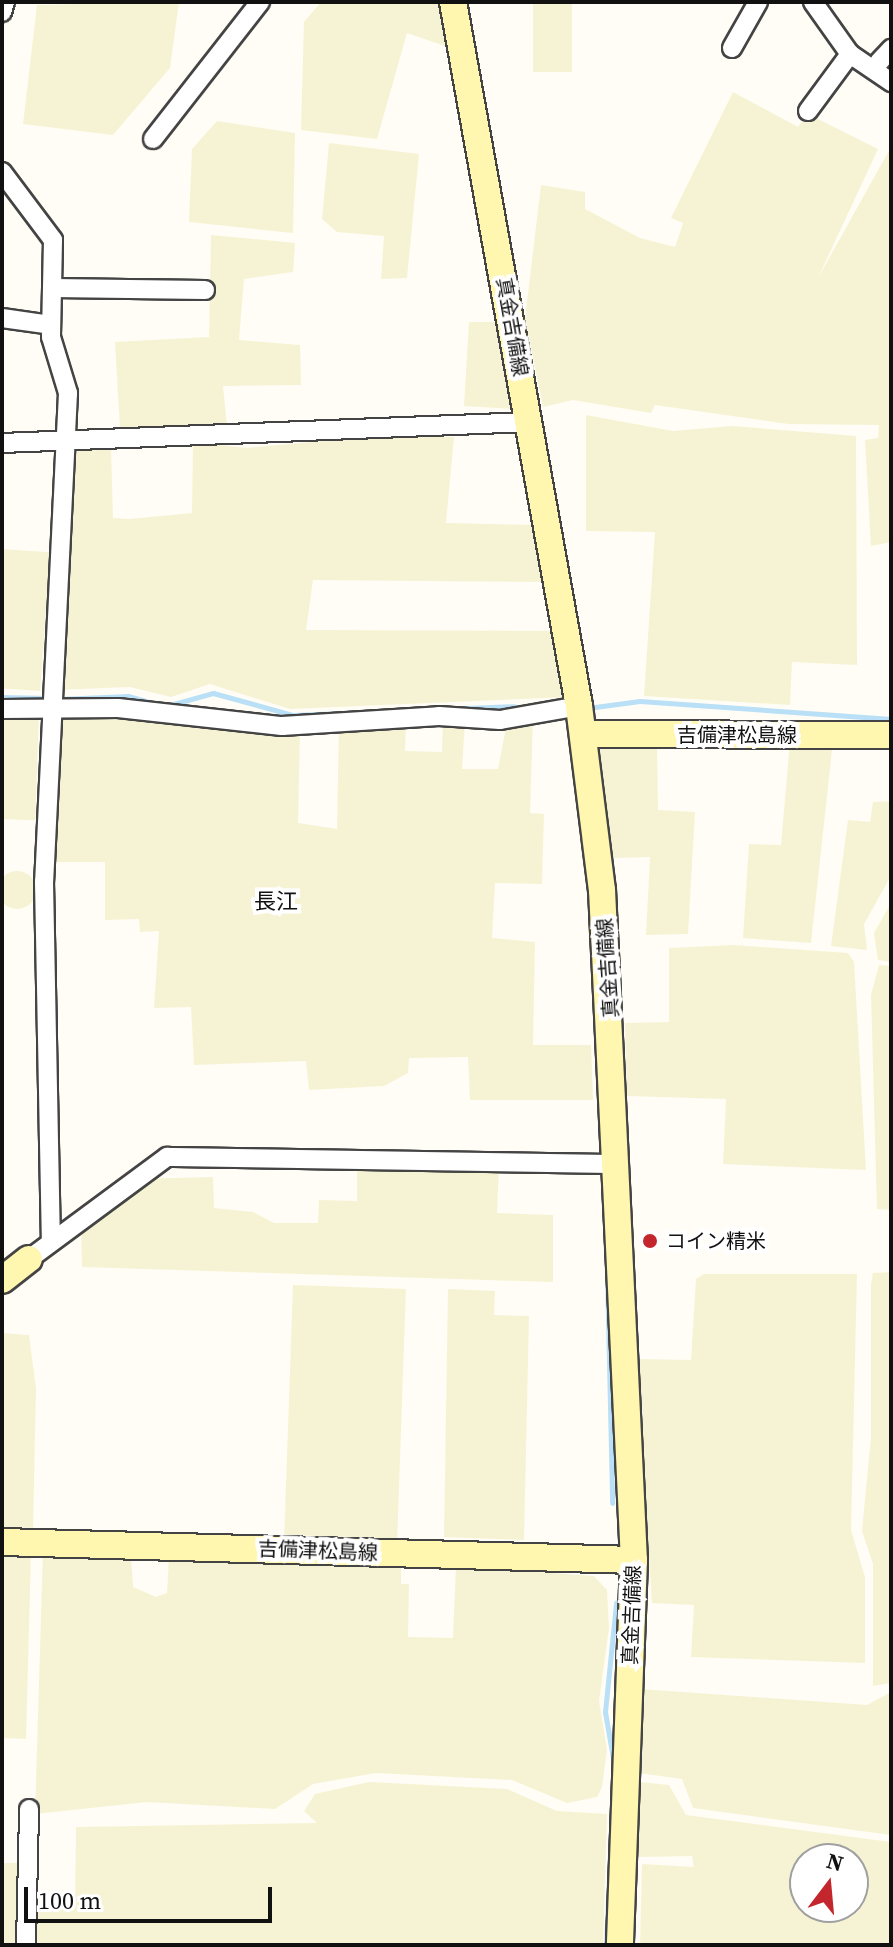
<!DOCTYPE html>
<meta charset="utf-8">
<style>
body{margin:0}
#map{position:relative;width:893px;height:1947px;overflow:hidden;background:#fffdf5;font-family:"Source Serif 4","Noto Sans JP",serif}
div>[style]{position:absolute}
.farmland>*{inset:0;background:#f6f3d4;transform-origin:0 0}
.round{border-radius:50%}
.stream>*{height:5px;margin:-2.5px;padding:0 2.5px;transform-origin:2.5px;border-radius:2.5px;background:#b9e0f7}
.roads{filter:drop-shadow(2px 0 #444) drop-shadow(-2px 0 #444) drop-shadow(0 2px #444) drop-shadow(0 -2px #444)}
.street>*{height:18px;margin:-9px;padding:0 9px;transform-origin:9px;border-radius:9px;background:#fff}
.secondary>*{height:26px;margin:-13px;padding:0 13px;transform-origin:13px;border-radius:13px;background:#fff6b0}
.dots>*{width:22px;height:22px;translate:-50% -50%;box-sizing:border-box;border:4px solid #fff;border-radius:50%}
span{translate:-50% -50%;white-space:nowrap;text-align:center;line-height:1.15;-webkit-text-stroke:8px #fff;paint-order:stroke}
.street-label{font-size:20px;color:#111}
.poi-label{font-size:20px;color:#111}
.left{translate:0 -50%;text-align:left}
.neighbourhood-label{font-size:22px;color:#111}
.frame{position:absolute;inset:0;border:4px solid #111;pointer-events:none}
.north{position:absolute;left:789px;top:1843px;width:80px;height:80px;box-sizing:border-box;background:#fff;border:2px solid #a0a0a0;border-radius:50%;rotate:16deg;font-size:22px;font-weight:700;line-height:32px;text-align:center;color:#111}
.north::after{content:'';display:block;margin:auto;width:28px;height:36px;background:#c4262e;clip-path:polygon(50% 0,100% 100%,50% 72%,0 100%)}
.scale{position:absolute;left:24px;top:1887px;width:248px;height:36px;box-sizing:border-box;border:4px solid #111;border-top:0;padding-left:10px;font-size:24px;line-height:28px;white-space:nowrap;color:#111;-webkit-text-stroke:6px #fff;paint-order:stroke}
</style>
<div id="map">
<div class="farmland">
<i style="clip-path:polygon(179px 2px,170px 68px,113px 135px,23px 124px,37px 5px)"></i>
<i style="clip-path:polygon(321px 2px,444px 2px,445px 46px,407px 33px,377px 139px,301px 130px,304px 22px)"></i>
<i style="left:533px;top:2px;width:39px;height:70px"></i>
<i style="clip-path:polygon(733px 92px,798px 127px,808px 114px,878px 149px,818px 278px,891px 147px,891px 542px,871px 546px,865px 440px,878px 438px,879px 425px,788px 424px,655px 405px,651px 413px,573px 400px,543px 407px,525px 319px,541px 185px,585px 192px,585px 209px,640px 238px,675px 247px,683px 223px,671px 218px)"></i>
<i style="clip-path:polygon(217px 121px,295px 133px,293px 233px,189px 222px,192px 149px)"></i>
<i style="clip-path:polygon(329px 143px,419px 154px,407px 278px,381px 279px,384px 236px,337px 232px,322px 219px)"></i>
<i style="clip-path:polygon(211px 235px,295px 243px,293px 272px,244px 279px,239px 340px,300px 345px,301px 385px,223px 386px,227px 426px,120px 428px,115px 342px,209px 337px)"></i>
<i style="clip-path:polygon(469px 322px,500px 322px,514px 409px,464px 406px)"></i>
<i style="clip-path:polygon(586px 415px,673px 431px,732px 426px,856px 436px,857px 665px,792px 662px,790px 705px,644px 696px,655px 532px,586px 531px)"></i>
<i style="clip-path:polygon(379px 436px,454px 437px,446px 523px,536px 525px,548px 582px,313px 580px,306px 630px,556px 631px,567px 697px,290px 709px,210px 684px,171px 697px,130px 687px,55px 690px,74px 452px,111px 447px,113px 518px,129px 519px,192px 513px,193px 442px,246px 448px)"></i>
<i style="left:2px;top:549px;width:48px;height:139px;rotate:4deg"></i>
<i style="left:2px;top:711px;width:37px;height:108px;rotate:2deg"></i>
<i style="clip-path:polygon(64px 712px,300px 728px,298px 823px,337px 829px,339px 721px,406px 719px,405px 751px,442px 752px,443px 720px,465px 722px,462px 769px,498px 769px,507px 722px,533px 718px,530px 813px,544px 814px,542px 884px,495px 883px,492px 938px,535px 942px,533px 1045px,591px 1045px,593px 1100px,470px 1100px,468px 1057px,409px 1058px,408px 1073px,384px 1086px,309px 1090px,306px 1061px,194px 1065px,191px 1007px,154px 1008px,159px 931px,140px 932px,139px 919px,105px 920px,105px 862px,51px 862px,55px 715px)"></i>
<i style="clip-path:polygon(790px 741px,833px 741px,811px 943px,743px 938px,749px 844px,781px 845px)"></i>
<i style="clip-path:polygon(657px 742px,658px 810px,695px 812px,688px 934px,646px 935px,650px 857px,613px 858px,597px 743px)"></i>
<i style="clip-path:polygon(891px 801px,891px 876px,864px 924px,867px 950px,831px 946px,848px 820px,870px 822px,873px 802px)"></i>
<i class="round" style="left:-2px;top:871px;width:38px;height:38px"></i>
<i style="clip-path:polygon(891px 903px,891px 962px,878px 960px,874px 933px)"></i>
<i style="clip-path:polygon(733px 945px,848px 953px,854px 962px,866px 1170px,723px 1164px,726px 1099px,627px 1096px,625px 1023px,669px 1022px,669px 948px)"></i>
<i style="clip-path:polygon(879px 965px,891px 966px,891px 1210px,877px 1209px,871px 995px)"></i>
<i style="clip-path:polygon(357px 1160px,499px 1163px,497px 1213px,553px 1215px,553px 1282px,82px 1267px,81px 1222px,137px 1179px,213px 1177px,214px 1208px,253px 1212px,274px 1223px,318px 1223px,319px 1200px,357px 1201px)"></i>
<i style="clip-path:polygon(891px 1272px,891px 1683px,873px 1686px,873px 1564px,862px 1531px,871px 1437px,871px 1284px,873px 1273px)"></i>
<i style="clip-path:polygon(704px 1274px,857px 1274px,851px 1530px,865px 1577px,865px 1663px,691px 1657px,694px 1605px,652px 1603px,637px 1359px,691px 1360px,696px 1279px)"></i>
<i style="left:293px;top:1285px;width:113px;height:250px;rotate:2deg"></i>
<i style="clip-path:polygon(448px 1289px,495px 1291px,494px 1315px,529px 1316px,524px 1540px,444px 1537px)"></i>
<i style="clip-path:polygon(2px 1333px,29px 1335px,36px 1389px,33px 1528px,2px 1527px)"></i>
<i style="clip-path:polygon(43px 1551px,131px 1554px,133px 1587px,156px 1597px,167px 1593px,169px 1556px,401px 1564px,401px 1584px,409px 1584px,408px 1637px,453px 1638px,456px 1566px,594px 1576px,607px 1590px,609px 1628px,599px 1701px,607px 1750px,602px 1787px,597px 1797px,567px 1803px,512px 1780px,376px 1773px,313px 1784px,275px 1809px,147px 1802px,35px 1814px)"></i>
<i style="clip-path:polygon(2px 1552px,31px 1553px,26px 1739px,2px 1738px)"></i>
<i style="clip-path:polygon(640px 1689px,867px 1705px,891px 1692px,891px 1835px,693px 1808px,682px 1779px,639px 1773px)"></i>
<i style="clip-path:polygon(369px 1782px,507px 1789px,557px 1811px,607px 1814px,603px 1945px,32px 1945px,32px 1906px,75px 1906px,76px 1827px,317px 1823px,304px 1811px,315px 1794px)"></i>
<i style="clip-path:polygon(evenodd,639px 1782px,669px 1785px,686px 1815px,891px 1842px,891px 1945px,640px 1945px,642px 1864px,694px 1867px,692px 1856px,637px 1857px,639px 1782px,805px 1859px,853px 1859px,853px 1907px,805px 1907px,805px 1859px)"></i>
<i style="left:2px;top:1863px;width:20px;height:82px"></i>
</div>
<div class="stream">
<i style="left:2px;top:697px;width:47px;rotate:1.2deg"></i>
<i style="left:59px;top:699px;width:69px;rotate:-2.5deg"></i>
<i style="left:128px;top:696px;width:29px;rotate:16deg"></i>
<i style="left:170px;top:705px;width:45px;rotate:-15.6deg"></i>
<i style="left:213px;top:693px;width:83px;rotate:15.4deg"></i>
<i style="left:293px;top:715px;width:221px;rotate:-2.3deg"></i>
<i style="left:595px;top:707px;width:45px;rotate:-7.6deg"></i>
<i style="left:640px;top:701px;width:252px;rotate:4.1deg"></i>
<i style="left:606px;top:1230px;width:273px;rotate:88.7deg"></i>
<i style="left:606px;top:1945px;width:181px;rotate:-87.5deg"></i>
<i style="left:614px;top:1764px;width:53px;rotate:-99.8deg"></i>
<i style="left:605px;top:1712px;width:110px;rotate:-84.2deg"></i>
</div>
<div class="roads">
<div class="street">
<i style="left:813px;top:2px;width:64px;rotate:54.6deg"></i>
<i style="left:850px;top:54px;width:50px;rotate:34.3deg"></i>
<i style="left:2px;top:12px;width:10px;rotate:-73deg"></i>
<i style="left:732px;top:48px;width:53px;rotate:-60.5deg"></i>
<i style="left:879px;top:62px;width:18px;rotate:-47deg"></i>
<i style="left:808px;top:111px;width:71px;rotate:-53.6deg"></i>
<i style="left:153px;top:139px;width:174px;rotate:-52deg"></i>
<i style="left:2px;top:172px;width:85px;rotate:53.1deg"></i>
<i style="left:53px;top:240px;width:97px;rotate:91.2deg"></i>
<i style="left:51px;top:337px;width:59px;rotate:73.1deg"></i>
<i style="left:68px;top:393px;width:490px;rotate:92.8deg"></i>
<i style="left:44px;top:882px;width:358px;rotate:88.9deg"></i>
<i style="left:53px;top:288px;width:152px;rotate:0.8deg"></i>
<i style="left:2px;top:318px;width:49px;rotate:8.1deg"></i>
<i style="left:2px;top:443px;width:527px;rotate:-2.28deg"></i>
<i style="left:2px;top:709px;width:116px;rotate:-0.5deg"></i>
<i style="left:118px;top:708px;width:165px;rotate:6.3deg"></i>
<i style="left:282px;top:726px;width:157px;rotate:-3.6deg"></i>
<i style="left:439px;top:716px;width:61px;rotate:3.8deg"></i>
<i style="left:500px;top:720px;width:80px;rotate:-10deg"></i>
<i style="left:29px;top:1259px;width:172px;rotate:-36.5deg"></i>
<i style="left:167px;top:1157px;width:450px;rotate:0.9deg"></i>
<i style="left:26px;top:1945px;width:136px;rotate:-88.7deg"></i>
</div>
<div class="secondary">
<i style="left:453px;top:2px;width:715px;rotate:79.85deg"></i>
<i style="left:579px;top:706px;width:185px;rotate:82.9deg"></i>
<i style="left:602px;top:890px;width:671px;rotate:87.27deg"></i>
<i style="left:634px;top:1560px;width:385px;rotate:92.1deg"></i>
<i style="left:583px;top:734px;width:308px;rotate:0.2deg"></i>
<i style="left:2px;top:1280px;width:34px;rotate:-38deg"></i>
<i style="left:2px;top:1542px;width:632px;rotate:1.63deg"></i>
</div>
</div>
<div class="dots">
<i style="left:650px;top:1241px;background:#c4262e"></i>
</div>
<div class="street-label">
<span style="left:512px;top:327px;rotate:80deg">真金吉備線</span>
<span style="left:737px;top:735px">吉備津松島線</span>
<span style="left:608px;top:968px;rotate:-94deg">真金吉備線</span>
<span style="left:318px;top:1551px;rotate:2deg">吉備津松島線</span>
<span style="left:632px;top:1615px;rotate:-88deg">真金吉備線</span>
</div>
<div class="poi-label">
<span class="left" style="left:666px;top:1241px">コイン精米</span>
</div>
<div class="neighbourhood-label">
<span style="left:276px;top:902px">長江</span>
</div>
<div class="frame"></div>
<div class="north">N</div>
<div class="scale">100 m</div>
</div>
